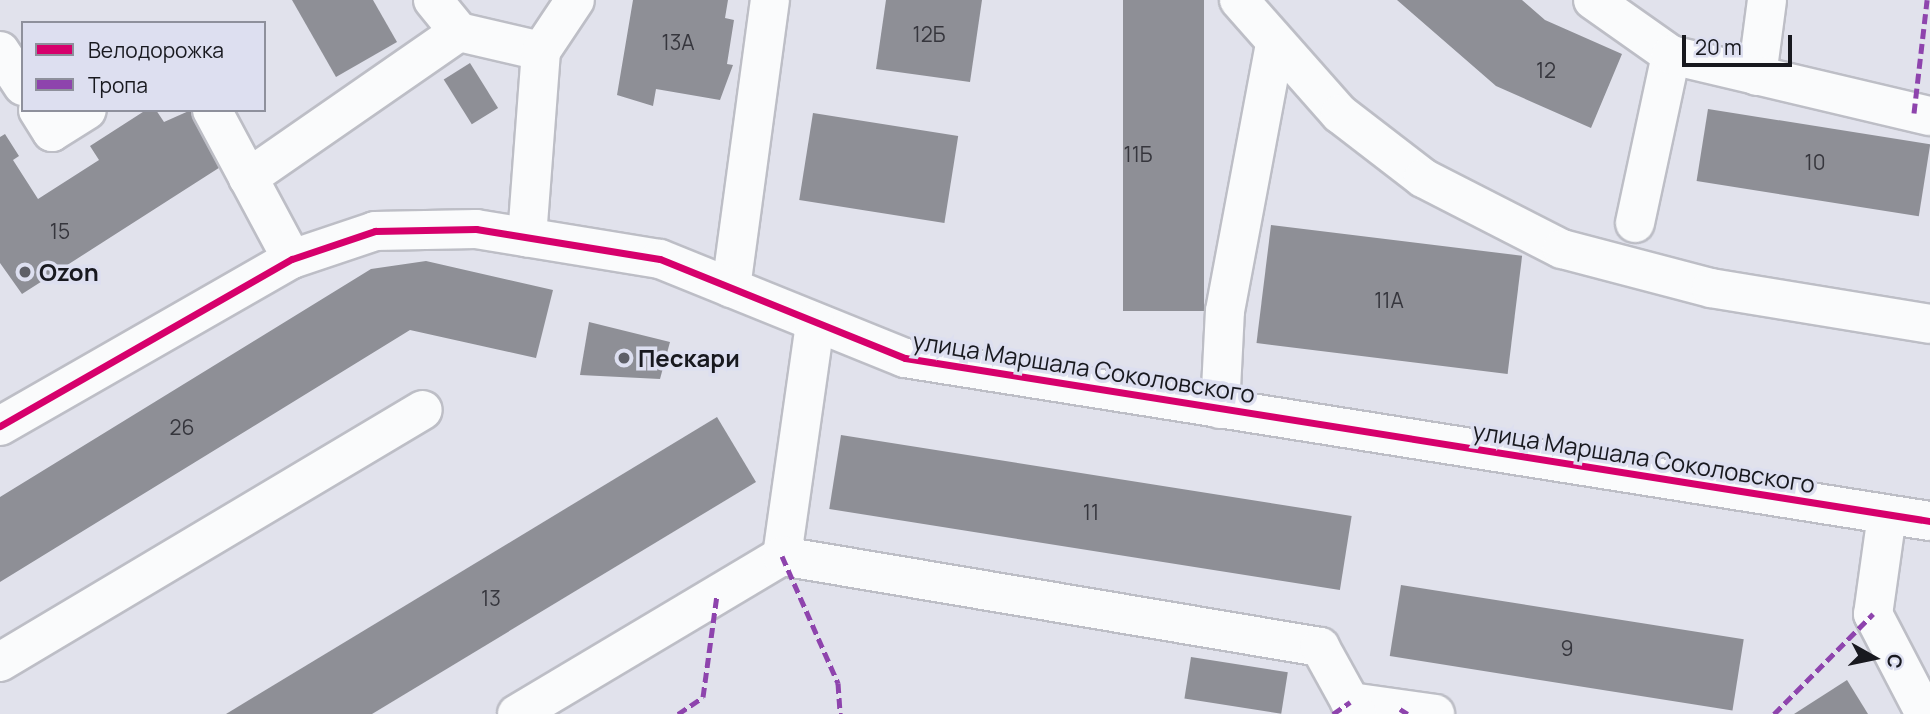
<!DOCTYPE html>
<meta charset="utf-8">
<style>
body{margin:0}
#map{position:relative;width:1930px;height:714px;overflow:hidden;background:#e1e2ec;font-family:Manrope,sans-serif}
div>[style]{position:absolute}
.building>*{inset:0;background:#8e8f96;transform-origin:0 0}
.roads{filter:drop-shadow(2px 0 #bdbec6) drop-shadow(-2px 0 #bdbec6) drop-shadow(0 2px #bdbec6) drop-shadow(0 -2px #bdbec6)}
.minor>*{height:38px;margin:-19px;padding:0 19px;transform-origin:19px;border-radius:19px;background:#fafbfc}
.quiet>*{height:5px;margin-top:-2.5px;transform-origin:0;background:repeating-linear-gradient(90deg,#8e44ad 0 10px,transparent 0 15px)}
.cycleway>*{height:7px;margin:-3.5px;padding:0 3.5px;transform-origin:3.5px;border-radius:3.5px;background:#d6006c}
.dots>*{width:19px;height:19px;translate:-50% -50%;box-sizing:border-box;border:4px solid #dddff0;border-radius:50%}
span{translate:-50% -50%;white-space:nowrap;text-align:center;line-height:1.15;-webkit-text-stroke:7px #dddff0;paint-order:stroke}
.number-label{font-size:21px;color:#36363d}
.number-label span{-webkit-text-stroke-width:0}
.poi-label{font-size:24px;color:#18191f;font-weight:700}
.left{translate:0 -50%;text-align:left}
.street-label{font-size:24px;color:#18191f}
.legend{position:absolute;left:21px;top:21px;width:245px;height:91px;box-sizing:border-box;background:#dddff0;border:2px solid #8e909c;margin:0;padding:9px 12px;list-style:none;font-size:21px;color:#18191f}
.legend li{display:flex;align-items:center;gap:14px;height:35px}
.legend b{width:35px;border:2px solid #8e909c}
.north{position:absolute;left:1839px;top:623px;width:70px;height:70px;-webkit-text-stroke:5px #dddff0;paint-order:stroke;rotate:99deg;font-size:19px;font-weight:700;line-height:28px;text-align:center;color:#18191f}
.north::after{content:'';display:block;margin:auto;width:24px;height:32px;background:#18191f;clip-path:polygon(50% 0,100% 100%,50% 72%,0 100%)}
.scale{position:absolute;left:1682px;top:35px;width:110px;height:32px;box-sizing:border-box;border:4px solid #18191f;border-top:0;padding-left:9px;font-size:21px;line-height:24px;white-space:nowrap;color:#18191f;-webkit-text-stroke:5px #dddff0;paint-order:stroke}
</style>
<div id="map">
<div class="building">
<i style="clip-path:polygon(292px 0,373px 0,397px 42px,336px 77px)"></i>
<i style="clip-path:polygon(633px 0,728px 0,725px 18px,734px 20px,727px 64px,733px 65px,720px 100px,656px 89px,653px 106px,617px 95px)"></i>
<i style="clip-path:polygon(886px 0,982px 0,970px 82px,876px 69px)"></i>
<i style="left:1123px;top:0;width:81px;height:311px"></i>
<i style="clip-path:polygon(1397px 0,1522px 0,1545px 20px,1622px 54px,1591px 128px,1496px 86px)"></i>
<i style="left:470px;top:63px;width:53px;height:31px;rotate:58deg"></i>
<i style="left:1708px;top:109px;width:225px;height:73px;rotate:9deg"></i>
<i style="clip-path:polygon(146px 110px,156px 110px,164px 122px,191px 110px,225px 164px,22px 294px,0 263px,0 137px,5px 134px,19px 156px,13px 160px,38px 199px,99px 160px,90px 146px)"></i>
<i style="left:813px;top:113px;width:147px;height:88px;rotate:9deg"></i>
<i style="left:1271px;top:225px;width:253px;height:119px;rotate:7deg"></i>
<i style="clip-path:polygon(426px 261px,553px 290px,536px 358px,410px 330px,0 582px,0 497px,371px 269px)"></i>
<i style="clip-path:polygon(589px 322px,670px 342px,660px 379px,580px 375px)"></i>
<i style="clip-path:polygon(717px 417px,756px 482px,372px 714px,226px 714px)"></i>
<i style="left:841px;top:435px;width:517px;height:75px;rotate:9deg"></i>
<i style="left:1401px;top:585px;width:347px;height:72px;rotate:9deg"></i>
<i style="left:1191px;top:657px;width:98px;height:42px;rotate:9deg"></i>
<i style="clip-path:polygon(1847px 680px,1868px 714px,1794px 714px)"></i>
</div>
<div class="roads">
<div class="minor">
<i style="left:433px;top:0;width:41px;rotate:50.9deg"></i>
<i style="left:459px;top:32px;width:84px;rotate:13deg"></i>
<i style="left:541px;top:51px;width:187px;rotate:94.3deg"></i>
<i style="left:1239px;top:0;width:152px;rotate:48.5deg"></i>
<i style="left:1340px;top:114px;width:105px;rotate:37.6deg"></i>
<i style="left:1423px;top:178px;width:156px;rotate:27.1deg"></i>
<i style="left:1562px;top:249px;width:154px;rotate:14.7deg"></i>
<i style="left:1711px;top:288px;width:222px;rotate:9.3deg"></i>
<i style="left:1593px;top:0;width:95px;rotate:35.2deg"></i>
<i style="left:0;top:51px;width:42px;rotate:56.7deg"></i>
<i style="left:541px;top:51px;width:61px;rotate:-56.3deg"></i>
<i style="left:1757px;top:76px;width:77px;rotate:-82.5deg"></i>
<i style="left:38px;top:110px;width:26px;rotate:58deg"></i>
<i style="left:52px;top:132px;width:41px;rotate:-32.2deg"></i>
<i style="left:212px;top:110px;width:169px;rotate:61.8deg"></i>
<i style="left:248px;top:178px;width:257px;rotate:-34.7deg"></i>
<i style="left:1635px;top:223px;width:172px;rotate:-77.9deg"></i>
<i style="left:1671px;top:55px;width:266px;rotate:13.3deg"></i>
<i style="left:731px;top:288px;width:291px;rotate:-82.3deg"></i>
<i style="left:1220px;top:409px;width:98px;rotate:-87.1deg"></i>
<i style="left:1225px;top:311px;width:271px;rotate:-79.4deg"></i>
<i style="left:0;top:426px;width:336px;rotate:-29.8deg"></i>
<i style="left:292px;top:259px;width:88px;rotate:-18.6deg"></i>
<i style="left:375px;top:231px;width:101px;rotate:-1.1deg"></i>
<i style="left:476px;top:229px;width:186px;rotate:9.3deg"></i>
<i style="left:660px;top:259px;width:264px;rotate:22deg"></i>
<i style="left:905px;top:358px;width:1038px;rotate:9.04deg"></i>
<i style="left:1887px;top:515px;width:100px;rotate:98deg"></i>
<i style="left:1873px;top:614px;width:113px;rotate:62.5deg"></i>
<i style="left:782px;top:556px;width:235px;rotate:-81.9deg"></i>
<i style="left:0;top:662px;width:492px;rotate:-30.8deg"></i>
<i style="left:1350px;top:702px;width:86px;rotate:8deg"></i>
<i style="left:517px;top:714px;width:309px;rotate:-30.8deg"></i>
<i style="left:782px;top:556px;width:546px;rotate:9.6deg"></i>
<i style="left:1320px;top:647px;width:77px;rotate:61.1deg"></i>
</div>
</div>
<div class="quiet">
<i style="left:1914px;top:113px;width:114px;rotate:-83.4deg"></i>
<i style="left:782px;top:556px;width:139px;rotate:66.2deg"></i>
<i style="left:838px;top:683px;width:31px;rotate:86deg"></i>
<i style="left:1400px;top:709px;width:9px;rotate:32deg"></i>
<i style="left:678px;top:714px;width:30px;rotate:-34deg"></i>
<i style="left:703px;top:697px;width:103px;rotate:-82.2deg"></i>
<i style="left:1333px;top:714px;width:21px;rotate:-35deg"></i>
<i style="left:1774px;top:714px;width:141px;rotate:-45.3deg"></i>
</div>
<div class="cycleway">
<i style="left:0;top:426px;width:336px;rotate:-29.8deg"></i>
<i style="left:292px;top:259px;width:88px;rotate:-18.6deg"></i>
<i style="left:375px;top:231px;width:101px;rotate:-1.1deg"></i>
<i style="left:476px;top:229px;width:186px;rotate:9.3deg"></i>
<i style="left:660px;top:259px;width:264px;rotate:22deg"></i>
<i style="left:905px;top:358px;width:1038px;rotate:9.04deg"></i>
</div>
<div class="dots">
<i style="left:25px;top:272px;background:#5e5f67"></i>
<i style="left:624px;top:358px;background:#5e5f67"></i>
</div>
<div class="number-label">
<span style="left:929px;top:34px">12Б</span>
<span style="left:678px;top:42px">13А</span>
<span style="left:1546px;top:70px">12</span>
<span style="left:1138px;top:154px">11Б</span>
<span style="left:1815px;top:162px">10</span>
<span style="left:60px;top:231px">15</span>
<span style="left:1389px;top:300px">11А</span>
<span style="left:182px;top:427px">26</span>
<span style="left:1091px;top:512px">11</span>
<span style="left:491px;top:598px">13</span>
<span style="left:1567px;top:648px">9</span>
</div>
<div class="poi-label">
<span class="left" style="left:39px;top:272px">Ozon</span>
<span class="left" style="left:638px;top:358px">Пескари</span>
</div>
<div class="street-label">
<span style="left:1084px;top:367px;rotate:9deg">улица Маршала Соколовского</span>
<span style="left:1644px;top:457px;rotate:9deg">улица Маршала Соколовского</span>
</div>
<ul class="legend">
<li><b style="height:9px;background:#d6006c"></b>Велодорожка</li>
<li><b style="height:9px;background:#8e44ad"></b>Тропа</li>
</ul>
<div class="north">С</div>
<div class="scale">20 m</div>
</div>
